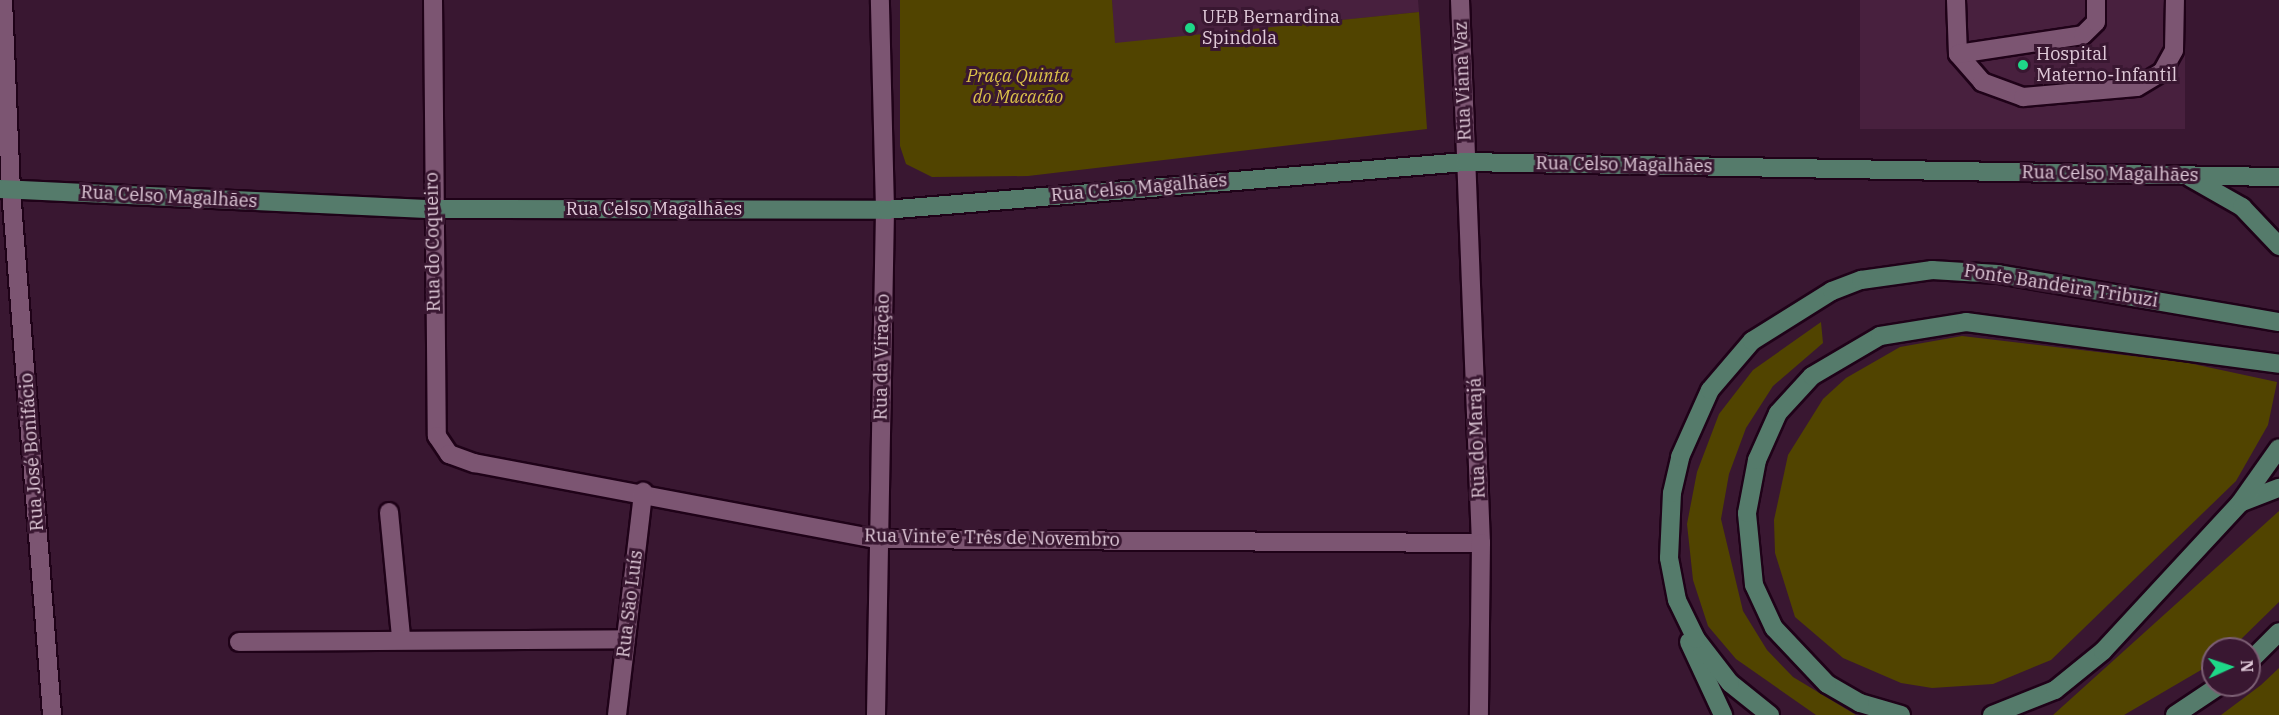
<!DOCTYPE html>
<meta charset="utf-8">
<style>
body{margin:0}
#map{position:relative;width:2279px;height:715px;overflow:hidden;background:#391731;font-family:"IBM Plex Serif",serif}
div>[style]{position:absolute}
.built>*{inset:0;background:#48203e;transform-origin:0 0}
.green>*{inset:0;background:#514400}
.roads{filter:drop-shadow(2px 0 #1f0218) drop-shadow(-2px 0 #1f0218) drop-shadow(0 2px #1f0218) drop-shadow(0 -2px #1f0218)}
.minor>*{height:18px;margin:-9px;padding:0 9px;transform-origin:9px;border-radius:9px;background:#7c5572}
.major>*{height:18px;margin:-9px;padding:0 9px;transform-origin:9px;border-radius:9px;background:#557b6b}
.dots>*{width:16px;height:16px;translate:-50% -50%;box-sizing:border-box;border:3px solid #391731;border-radius:50%}
span{translate:-50% -50%;white-space:nowrap;text-align:center;line-height:1.15;-webkit-text-stroke:6px #391731;paint-order:stroke}
.poi-label{font-size:18px;color:#e0cad9}
.left{translate:0 -50%;text-align:left}
.park-label{font-size:18px;color:#dcc249;font-style:italic}
.street-label{font-size:18px;color:#e0cad9}
.north{position:absolute;left:2201px;top:637px;width:60px;height:60px;box-sizing:border-box;background:#391731;border:2px solid #7c5f74;border-radius:50%;rotate:87deg;font-size:16px;font-weight:700;line-height:24px;text-align:center;color:#e0cad9}
.north::after{content:'';display:block;margin:auto;width:21px;height:27px;background:#1ed888;clip-path:polygon(50% 0,100% 100%,50% 72%,0 100%)}
</style>
<div id="map">
<div class="built">
<i style="clip-path:polygon(1112px 0,1418px 0,1419px 12px,1114px 44px)"></i>
<i style="left:1860px;top:0;width:325px;height:129px"></i>
</div>
<div class="green">
<i style="clip-path:polygon(900px 0,1112px 0,1115px 43px,1419px 12px,1427px 129px,1028px 176px,932px 177px,906px 164px,900px 146px)"></i>
<i style="clip-path:polygon(1821px 322px,1823px 343px,1773px 386px,1746px 428px,1729px 474px,1721px 519px,1743px 611px,1767px 650px,1793px 677px,1856px 715px,1816px 715px,1736px 659px,1708px 626px,1693px 580px,1687px 524px,1697px 472px,1719px 414px,1753px 370px)"></i>
<i style="clip-path:polygon(1962px 336px,2184px 362px,2277px 382px,2268px 425px,2236px 481px,2051px 660px,1993px 684px,1932px 688px,1901px 683px,1843px 658px,1795px 617px,1775px 553px,1774px 520px,1788px 455px,1823px 399px,1846px 378px,1900px 347px)"></i>
<i style="clip-path:polygon(2279px 511px,2279px 602px,2231px 649px,2213px 649px,2213px 663px,2124px 715px,2053px 715px)"></i>
<i style="clip-path:polygon(2279px 668px,2279px 715px,2221px 715px,2261px 685px)"></i>
</div>
<div class="roads">
<div class="minor">
<i style="left:3px;top:0;width:190px;rotate:87.6deg"></i>
<i style="left:11px;top:190px;width:527px;rotate:85.53deg"></i>
<i style="left:433px;top:0;width:436px;rotate:89.5deg"></i>
<i style="left:437px;top:436px;width:22px;rotate:56deg"></i>
<i style="left:449px;top:454px;width:27px;rotate:20deg"></i>
<i style="left:474px;top:463px;width:411px;rotate:10.7deg"></i>
<i style="left:878px;top:539px;width:603px;rotate:0.38deg"></i>
<i style="left:1460px;top:0;width:543px;rotate:87.79deg"></i>
<i style="left:1481px;top:543px;width:172px;rotate:90.7deg"></i>
<i style="left:1956px;top:0;width:54px;rotate:87.9deg"></i>
<i style="left:1958px;top:54px;width:37px;rotate:49deg"></i>
<i style="left:1982px;top:82px;width:44px;rotate:20.1deg"></i>
<i style="left:2023px;top:97px;width:114px;rotate:-5deg"></i>
<i style="left:2137px;top:87px;width:29px;rotate:-31deg"></i>
<i style="left:2162px;top:72px;width:25px;rotate:-61deg"></i>
<i style="left:2174px;top:50px;width:50px;rotate:-88.9deg"></i>
<i style="left:1958px;top:54px;width:126px;rotate:-8.6deg"></i>
<i style="left:2083px;top:35px;width:18px;rotate:-45deg"></i>
<i style="left:2096px;top:22px;width:22px;rotate:-90deg"></i>
<i style="left:389px;top:512px;width:126px;rotate:84.5deg"></i>
<i style="left:239px;top:642px;width:387px;rotate:-0.4deg"></i>
<i style="left:617px;top:715px;width:225px;rotate:-83.3deg"></i>
<i style="left:876px;top:715px;width:505px;rotate:-88.98deg"></i>
<i style="left:885px;top:210px;width:210px;rotate:-91.4deg"></i>
</div>
<div class="major">
<i style="left:2191px;top:178px;width:59px;rotate:29.6deg"></i>
<i style="left:2242px;top:207px;width:54px;rotate:46.5deg"></i>
<i style="left:0;top:189px;width:432px;rotate:2.7deg"></i>
<i style="left:432px;top:209px;width:453px;rotate:0.1deg"></i>
<i style="left:885px;top:210px;width:582px;rotate:-4.73deg"></i>
<i style="left:1465px;top:162px;width:814px;rotate:1.06deg"></i>
<i style="left:2242px;top:502px;width:40px;rotate:-21deg"></i>
<i style="left:1689px;top:642px;width:81px;rotate:65deg"></i>
<i style="left:2249px;top:662px;width:42px;rotate:-45deg"></i>
<i style="left:1770px;top:715px;width:51px;rotate:-141.3deg"></i>
<i style="left:1730px;top:683px;width:56px;rotate:-127.7deg"></i>
<i style="left:1696px;top:639px;width:43px;rotate:-116deg"></i>
<i style="left:1677px;top:600px;width:43px;rotate:-100.8deg"></i>
<i style="left:1669px;top:558px;width:65px;rotate:-87.4deg"></i>
<i style="left:1672px;top:493px;width:37px;rotate:-77deg"></i>
<i style="left:1680px;top:457px;width:73px;rotate:-65.9deg"></i>
<i style="left:1710px;top:390px;width:65px;rotate:-49.4deg"></i>
<i style="left:1752px;top:341px;width:94px;rotate:-32deg"></i>
<i style="left:1832px;top:291px;width:31px;rotate:-21deg"></i>
<i style="left:1861px;top:280px;width:72px;rotate:-8deg"></i>
<i style="left:1932px;top:270px;width:66px;rotate:3.5deg"></i>
<i style="left:1998px;top:274px;width:285px;rotate:9.7deg"></i>
<i style="left:1901px;top:715px;width:43px;rotate:-163.7deg"></i>
<i style="left:1860px;top:703px;width:38px;rotate:-150deg"></i>
<i style="left:1827px;top:684px;width:77px;rotate:-133.4deg"></i>
<i style="left:1774px;top:628px;width:47px;rotate:-114.9deg"></i>
<i style="left:1754px;top:585px;width:72px;rotate:-95.6deg"></i>
<i style="left:1747px;top:513px;width:54px;rotate:-79.3deg"></i>
<i style="left:1757px;top:460px;width:51px;rotate:-65.9deg"></i>
<i style="left:1778px;top:413px;width:50px;rotate:-47.4deg"></i>
<i style="left:1812px;top:376px;width:79px;rotate:-30.5deg"></i>
<i style="left:1880px;top:336px;width:87px;rotate:-9.2deg"></i>
<i style="left:1966px;top:322px;width:316px;rotate:7.6deg"></i>
<i style="left:1992px;top:715px;width:68px;rotate:-21.6deg"></i>
<i style="left:2055px;top:690px;width:62px;rotate:-39.1deg"></i>
<i style="left:2103px;top:651px;width:202px;rotate:-47.2deg"></i>
<i style="left:2240px;top:503px;width:67px;rotate:-54.7deg"></i>
<i style="left:2175px;top:715px;width:54px;rotate:-33.7deg"></i>
</div>
</div>
<div class="dots">
<i style="left:1190px;top:28px;background:#1ed888"></i>
<i style="left:2023px;top:65px;background:#1ed888"></i>
</div>
<div class="poi-label">
<span class="left" style="left:1202px;top:28px">UEB Bernardina<br>Spindola</span>
<span class="left" style="left:2036px;top:65px">Hospital<br>Materno-Infantil</span>
</div>
<div class="park-label">
<span style="left:1018px;top:87px">Praça Quinta<br>do Macacão</span>
</div>
<div class="street-label">
<span style="left:1463px;top:81px;rotate:-92deg">Rua Viana Vaz</span>
<span style="left:1624px;top:165px;rotate:1deg">Rua Celso Magalhães</span>
<span style="left:2110px;top:174px;rotate:1deg">Rua Celso Magalhães</span>
<span style="left:1139px;top:188px;rotate:-5deg">Rua Celso Magalhães</span>
<span style="left:169px;top:197px;rotate:3deg">Rua Celso Magalhães</span>
<span style="left:654px;top:209px">Rua Celso Magalhães</span>
<span style="left:433px;top:242px;rotate:-91deg">Rua do Coqueiro</span>
<span style="left:2061px;top:286px;rotate:9deg">Ponte Bandeira Tribuzi</span>
<span style="left:882px;top:357px;rotate:-89deg">Rua da Viração</span>
<span style="left:1477px;top:438px;rotate:-92deg">Rua do Marajá</span>
<span style="left:32px;top:452px;rotate:-94deg">Rua José Bonifácio</span>
<span style="left:992px;top:538px;rotate:1deg">Rua Vinte e Três de Novembro</span>
<span style="left:630px;top:604px;rotate:-83deg">Rua São Luís</span>
</div>
<div class="north">N</div>
</div>
